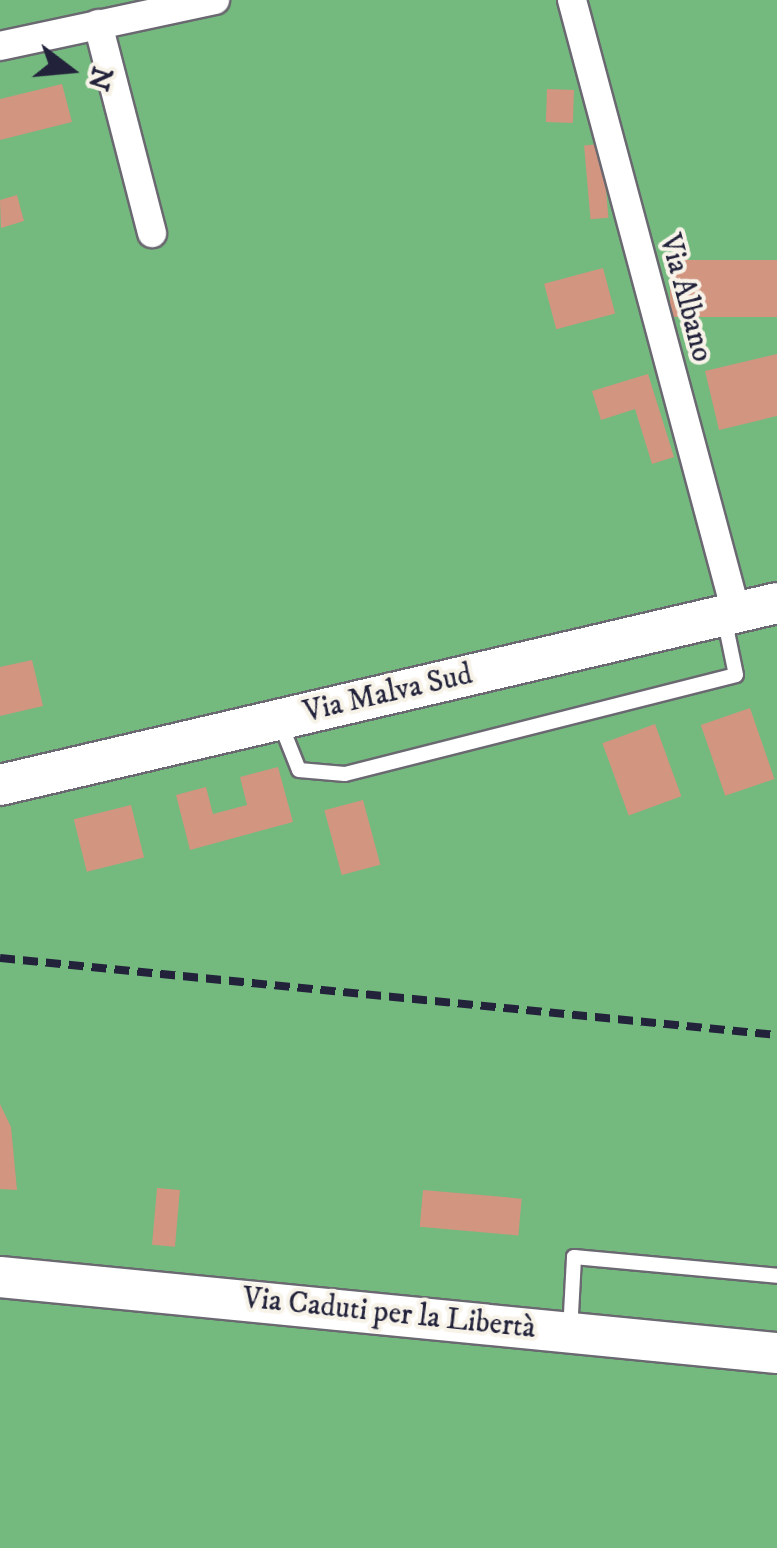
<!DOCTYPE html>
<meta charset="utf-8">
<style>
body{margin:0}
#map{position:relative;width:777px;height:1548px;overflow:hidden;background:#f0ead3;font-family:"IM FELL DW Pica",serif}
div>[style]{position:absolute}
.forest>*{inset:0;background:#74ba7e;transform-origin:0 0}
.building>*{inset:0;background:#d19580;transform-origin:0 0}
.roads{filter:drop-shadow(2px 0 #6a6870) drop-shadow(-2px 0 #6a6870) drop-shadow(0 2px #6a6870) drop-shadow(0 -2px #6a6870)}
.lane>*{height:14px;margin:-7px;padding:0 7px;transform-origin:7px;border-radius:7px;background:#fff}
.street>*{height:28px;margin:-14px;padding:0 14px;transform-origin:14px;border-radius:14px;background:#fff}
.secondary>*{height:40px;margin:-20px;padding:0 20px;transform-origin:20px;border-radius:20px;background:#fff}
.rail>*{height:8px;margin-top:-4px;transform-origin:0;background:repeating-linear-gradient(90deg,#22223b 0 15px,transparent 0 23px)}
span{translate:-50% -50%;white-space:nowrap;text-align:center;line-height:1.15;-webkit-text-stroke:8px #f7f3e8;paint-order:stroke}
.street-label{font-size:30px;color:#22223b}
.north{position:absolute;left:20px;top:20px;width:100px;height:100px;-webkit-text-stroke:8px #f7f3e8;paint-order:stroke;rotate:106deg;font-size:28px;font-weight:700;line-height:40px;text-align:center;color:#22223b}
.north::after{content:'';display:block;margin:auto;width:35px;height:45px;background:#22223b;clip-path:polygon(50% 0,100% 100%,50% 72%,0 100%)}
</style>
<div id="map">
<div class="forest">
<i style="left:0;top:0;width:777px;height:1548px"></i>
</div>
<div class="building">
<i style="clip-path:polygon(62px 84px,72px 122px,0 140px,0 99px)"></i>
<i style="left:547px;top:89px;width:27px;height:33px;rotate:2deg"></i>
<i style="left:602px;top:144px;width:74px;height:18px;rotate:85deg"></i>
<i style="clip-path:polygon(17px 195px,24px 221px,1px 228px,0 200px)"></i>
<i style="left:777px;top:260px;width:57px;height:107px;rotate:90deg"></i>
<i style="left:603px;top:268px;width:47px;height:61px;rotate:75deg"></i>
<i style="clip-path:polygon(777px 354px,777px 416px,719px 430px,705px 371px)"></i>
<i style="clip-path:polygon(648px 374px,674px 457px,652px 464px,635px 409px,601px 420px,592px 391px)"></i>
<i style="clip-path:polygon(32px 660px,43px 706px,0 716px,0 667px)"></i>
<i style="left:750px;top:708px;width:75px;height:52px;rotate:71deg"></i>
<i style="left:655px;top:724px;width:77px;height:56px;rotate:70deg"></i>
<i style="clip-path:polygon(278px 767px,293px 822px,190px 850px,176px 795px,206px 787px,213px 814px,247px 805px,240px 777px)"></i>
<i style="left:363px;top:800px;width:67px;height:40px;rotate:75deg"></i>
<i style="left:131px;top:805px;width:54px;height:59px;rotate:76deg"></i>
<i style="clip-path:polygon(0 1104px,11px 1127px,17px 1190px,0 1189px)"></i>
<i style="left:157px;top:1188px;width:23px;height:57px;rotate:5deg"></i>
<i style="left:423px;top:1190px;width:99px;height:37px;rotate:5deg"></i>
</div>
<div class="roads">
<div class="lane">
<i style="left:281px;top:725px;width:48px;rotate:68.2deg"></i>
<i style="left:299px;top:770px;width:46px;rotate:5deg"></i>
<i style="left:345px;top:774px;width:403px;rotate:-14.2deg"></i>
<i style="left:736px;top:675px;width:59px;rotate:-101.7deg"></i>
<i style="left:570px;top:1332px;width:75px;rotate:-86.9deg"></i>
<i style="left:574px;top:1257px;width:204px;rotate:5.3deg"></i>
</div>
<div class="street">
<i style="left:572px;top:0;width:634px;rotate:75deg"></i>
<i style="left:98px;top:24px;width:216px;rotate:75.5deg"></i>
<i style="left:0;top:46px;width:220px;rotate:-12.1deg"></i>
</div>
<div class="secondary">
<i style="left:0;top:785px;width:798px;rotate:-13.18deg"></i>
<i style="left:0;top:1277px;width:781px;rotate:5.59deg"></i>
</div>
</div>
<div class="rail">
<i style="left:0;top:958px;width:781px;rotate:5.66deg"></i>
</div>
<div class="street-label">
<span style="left:685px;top:298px;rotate:75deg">Via Albano</span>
<span style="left:388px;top:694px;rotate:-13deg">Via Malva Sud</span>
<span style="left:389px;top:1314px;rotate:6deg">Via Caduti per la Libertà</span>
</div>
<div class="north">N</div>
</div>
